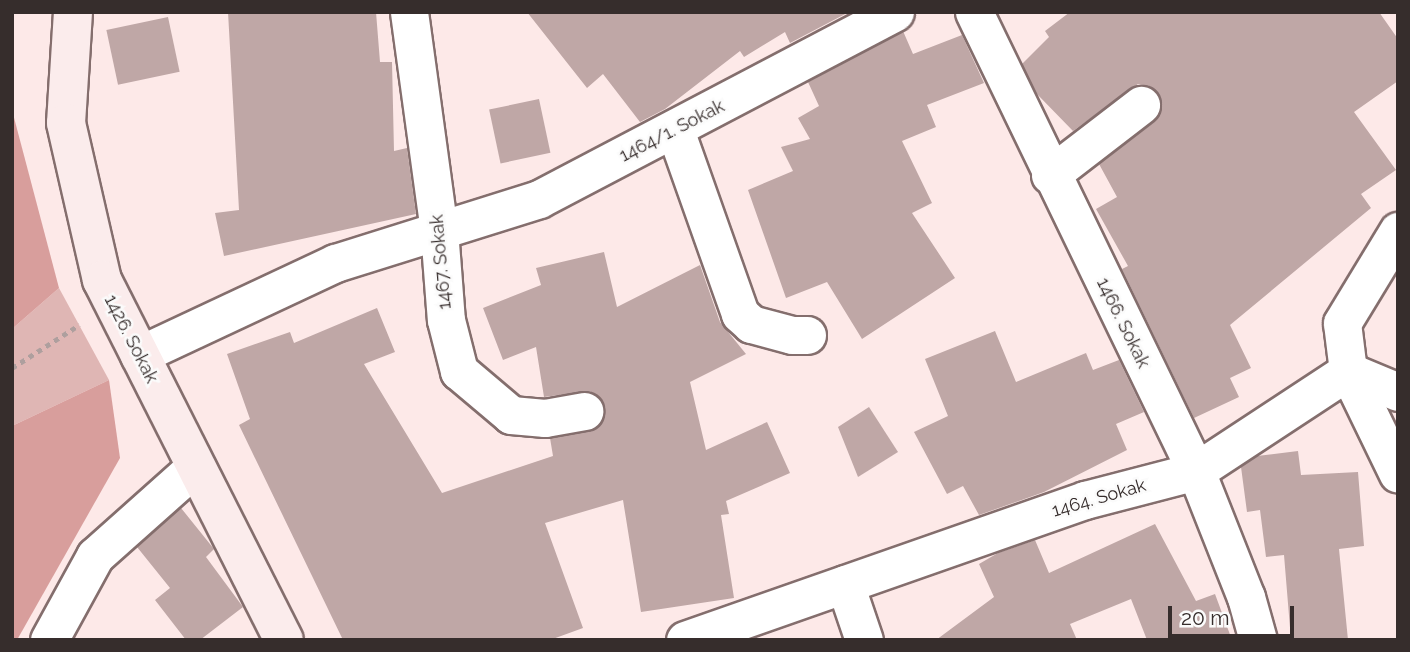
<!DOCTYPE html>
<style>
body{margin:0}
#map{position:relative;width:1410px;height:652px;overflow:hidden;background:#fde9e8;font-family:Raleway,sans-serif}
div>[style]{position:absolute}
.green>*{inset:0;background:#dfb6b4}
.forest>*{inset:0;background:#d89e9c}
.building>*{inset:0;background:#bfa7a6;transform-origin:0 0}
.path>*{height:4.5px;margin-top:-2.25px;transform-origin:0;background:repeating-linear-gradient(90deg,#ae9f9e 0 5px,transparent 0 10px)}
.roads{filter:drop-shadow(2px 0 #846e6d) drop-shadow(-2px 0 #846e6d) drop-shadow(0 2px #846e6d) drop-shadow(0 -2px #846e6d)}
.minor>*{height:37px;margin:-18.5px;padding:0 18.5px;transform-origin:18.5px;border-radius:18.5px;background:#fff}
.secondary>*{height:38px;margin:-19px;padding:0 19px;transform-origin:19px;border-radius:19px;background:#fbecec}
span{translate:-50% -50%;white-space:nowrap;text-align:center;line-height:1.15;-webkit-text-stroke:5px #fbfbfb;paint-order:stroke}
.street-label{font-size:18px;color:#362d2c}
.frame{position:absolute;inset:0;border:14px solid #362d2c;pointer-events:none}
.scale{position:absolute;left:1168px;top:606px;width:126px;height:32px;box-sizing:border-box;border:4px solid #362d2c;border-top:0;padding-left:9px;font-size:21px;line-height:24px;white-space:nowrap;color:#362d2c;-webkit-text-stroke:5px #fbfbfb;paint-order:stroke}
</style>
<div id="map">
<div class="green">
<i style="clip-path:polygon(59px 288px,109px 380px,12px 426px,12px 329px)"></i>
</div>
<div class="forest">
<i style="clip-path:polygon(12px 110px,59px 288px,12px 329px)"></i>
<i style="clip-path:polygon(109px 380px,120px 458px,17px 640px,12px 640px,12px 426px)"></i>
</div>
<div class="building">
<i style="clip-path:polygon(228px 12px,376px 12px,380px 62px,392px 62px,394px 151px,407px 148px,416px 214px,224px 256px,215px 213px,239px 210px)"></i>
<i style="clip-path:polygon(527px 12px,849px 12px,790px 43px,785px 32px,744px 57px,740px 51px,665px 109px,640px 122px,603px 74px,587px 88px)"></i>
<i style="clip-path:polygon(1070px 12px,1379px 12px,1398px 39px,1398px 81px,1354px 112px,1396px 170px,1361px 194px,1371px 208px,1230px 325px,1251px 368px,1230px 378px,1239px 397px,1194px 418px,1122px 269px,1128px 266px,1096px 209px,1117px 197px,1099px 164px,1154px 122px,1162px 102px,1150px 86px,1138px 84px,1073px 131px,1036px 93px,1022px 64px,1049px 37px,1045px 31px)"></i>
<i style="left:168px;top:17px;width:56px;height:63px;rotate:78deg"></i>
<i style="clip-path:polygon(903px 31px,913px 54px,962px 35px,984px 83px,927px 105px,936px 127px,902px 141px,932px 203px,912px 213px,955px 278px,862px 339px,827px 282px,786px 298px,748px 190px,793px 171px,781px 147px,810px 139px,798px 118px,819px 106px,808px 82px)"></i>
<i style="left:539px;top:99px;width:55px;height:51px;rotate:78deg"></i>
<i style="clip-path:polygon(604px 252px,617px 307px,700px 265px,720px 322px,746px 354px,690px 382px,706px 450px,767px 422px,790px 473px,726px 501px,729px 514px,721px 515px,734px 598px,641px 612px,623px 500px,545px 523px,583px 628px,550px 640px,343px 640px,239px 425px,250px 419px,227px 354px,290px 332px,294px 343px,377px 308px,395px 352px,364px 364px,442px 493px,553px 456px,550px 438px,588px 431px,603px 419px,604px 407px,590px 391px,544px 397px,536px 347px,503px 360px,483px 308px,541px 285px,536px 268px)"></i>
<i style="clip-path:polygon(995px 331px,1016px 382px,1086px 353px,1093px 370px,1119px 360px,1144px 412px,1116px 424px,1127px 450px,1044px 492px,979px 515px,963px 486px,947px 494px,914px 432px,948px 416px,925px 359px)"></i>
<i style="clip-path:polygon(869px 407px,898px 452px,858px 477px,838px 427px)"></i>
<i style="clip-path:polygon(1298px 451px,1301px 475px,1358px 472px,1364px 546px,1339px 549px,1348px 640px,1291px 640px,1284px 555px,1266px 557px,1260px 510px,1247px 512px,1241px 467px,1257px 456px)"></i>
<i style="clip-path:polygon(181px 508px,214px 549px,206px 557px,243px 607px,200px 640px,186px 640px,155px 600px,170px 588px,137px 547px)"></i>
<i style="clip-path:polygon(1155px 524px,1196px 601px,1215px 594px,1232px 640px,1147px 640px,1131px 599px,1070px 624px,1077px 640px,936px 640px,994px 597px,979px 564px,998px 553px,1035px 540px,1049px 573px)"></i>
</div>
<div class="path">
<i style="left:12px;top:368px;width:80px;rotate:-32.7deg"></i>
</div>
<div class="roads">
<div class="minor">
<i style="left:409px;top:12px;width:220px;rotate:82.2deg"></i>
<i style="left:439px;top:230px;width:90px;rotate:85.6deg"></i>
<i style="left:446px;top:320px;width:53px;rotate:75.7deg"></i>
<i style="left:459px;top:371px;width:68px;rotate:40.2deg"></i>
<i style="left:511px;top:415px;width:34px;rotate:5deg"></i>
<i style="left:545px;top:418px;width:40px;rotate:-10deg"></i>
<i style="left:974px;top:12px;width:510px;rotate:64.19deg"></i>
<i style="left:1196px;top:471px;width:136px;rotate:68.4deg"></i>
<i style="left:1246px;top:597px;width:45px;rotate:74.4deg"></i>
<i style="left:675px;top:130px;width:195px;rotate:70.5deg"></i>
<i style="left:740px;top:314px;width:15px;rotate:42deg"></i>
<i style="left:751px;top:324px;width:42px;rotate:15deg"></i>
<i style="left:792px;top:335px;width:15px"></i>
<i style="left:1050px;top:175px;width:115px;rotate:-37.6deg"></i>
<i style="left:139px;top:355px;width:217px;rotate:-25.1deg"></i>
<i style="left:335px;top:263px;width:214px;rotate:-17.4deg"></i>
<i style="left:539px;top:199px;width:402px;rotate:-27.7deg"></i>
<i style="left:1348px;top:371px;width:114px;rotate:64.1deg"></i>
<i style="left:1348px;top:371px;width:54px;rotate:22.8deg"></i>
<i style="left:845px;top:584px;width:59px;rotate:71.3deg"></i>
<i style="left:49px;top:640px;width:96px;rotate:-61.3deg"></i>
<i style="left:95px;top:556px;width:134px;rotate:-41.7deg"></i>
<i style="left:685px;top:640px;width:424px;rotate:-19.3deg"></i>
<i style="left:1085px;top:500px;width:115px;rotate:-14.6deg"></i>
<i style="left:1196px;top:471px;width:182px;rotate:-33.3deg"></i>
<i style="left:1348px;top:371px;width:48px;rotate:-97.1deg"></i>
<i style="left:1342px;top:323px;width:108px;rotate:-58.7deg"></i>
</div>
<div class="secondary">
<i style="left:73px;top:12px;width:111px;rotate:93.6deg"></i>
<i style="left:66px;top:123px;width:161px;rotate:77.1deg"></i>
<i style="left:102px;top:280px;width:403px;rotate:63.2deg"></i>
</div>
</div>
<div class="street-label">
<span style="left:672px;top:131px;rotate:-27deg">1464/1. Sokak</span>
<span style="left:441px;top:262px;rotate:-95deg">1467. Sokak</span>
<span style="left:1123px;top:323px;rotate:64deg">1466. Sokak</span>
<span style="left:131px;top:339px;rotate:63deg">1426. Sokak</span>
<span style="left:1099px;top:498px;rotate:-16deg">1464. Sokak</span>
</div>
<div class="frame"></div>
<div class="scale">20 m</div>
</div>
